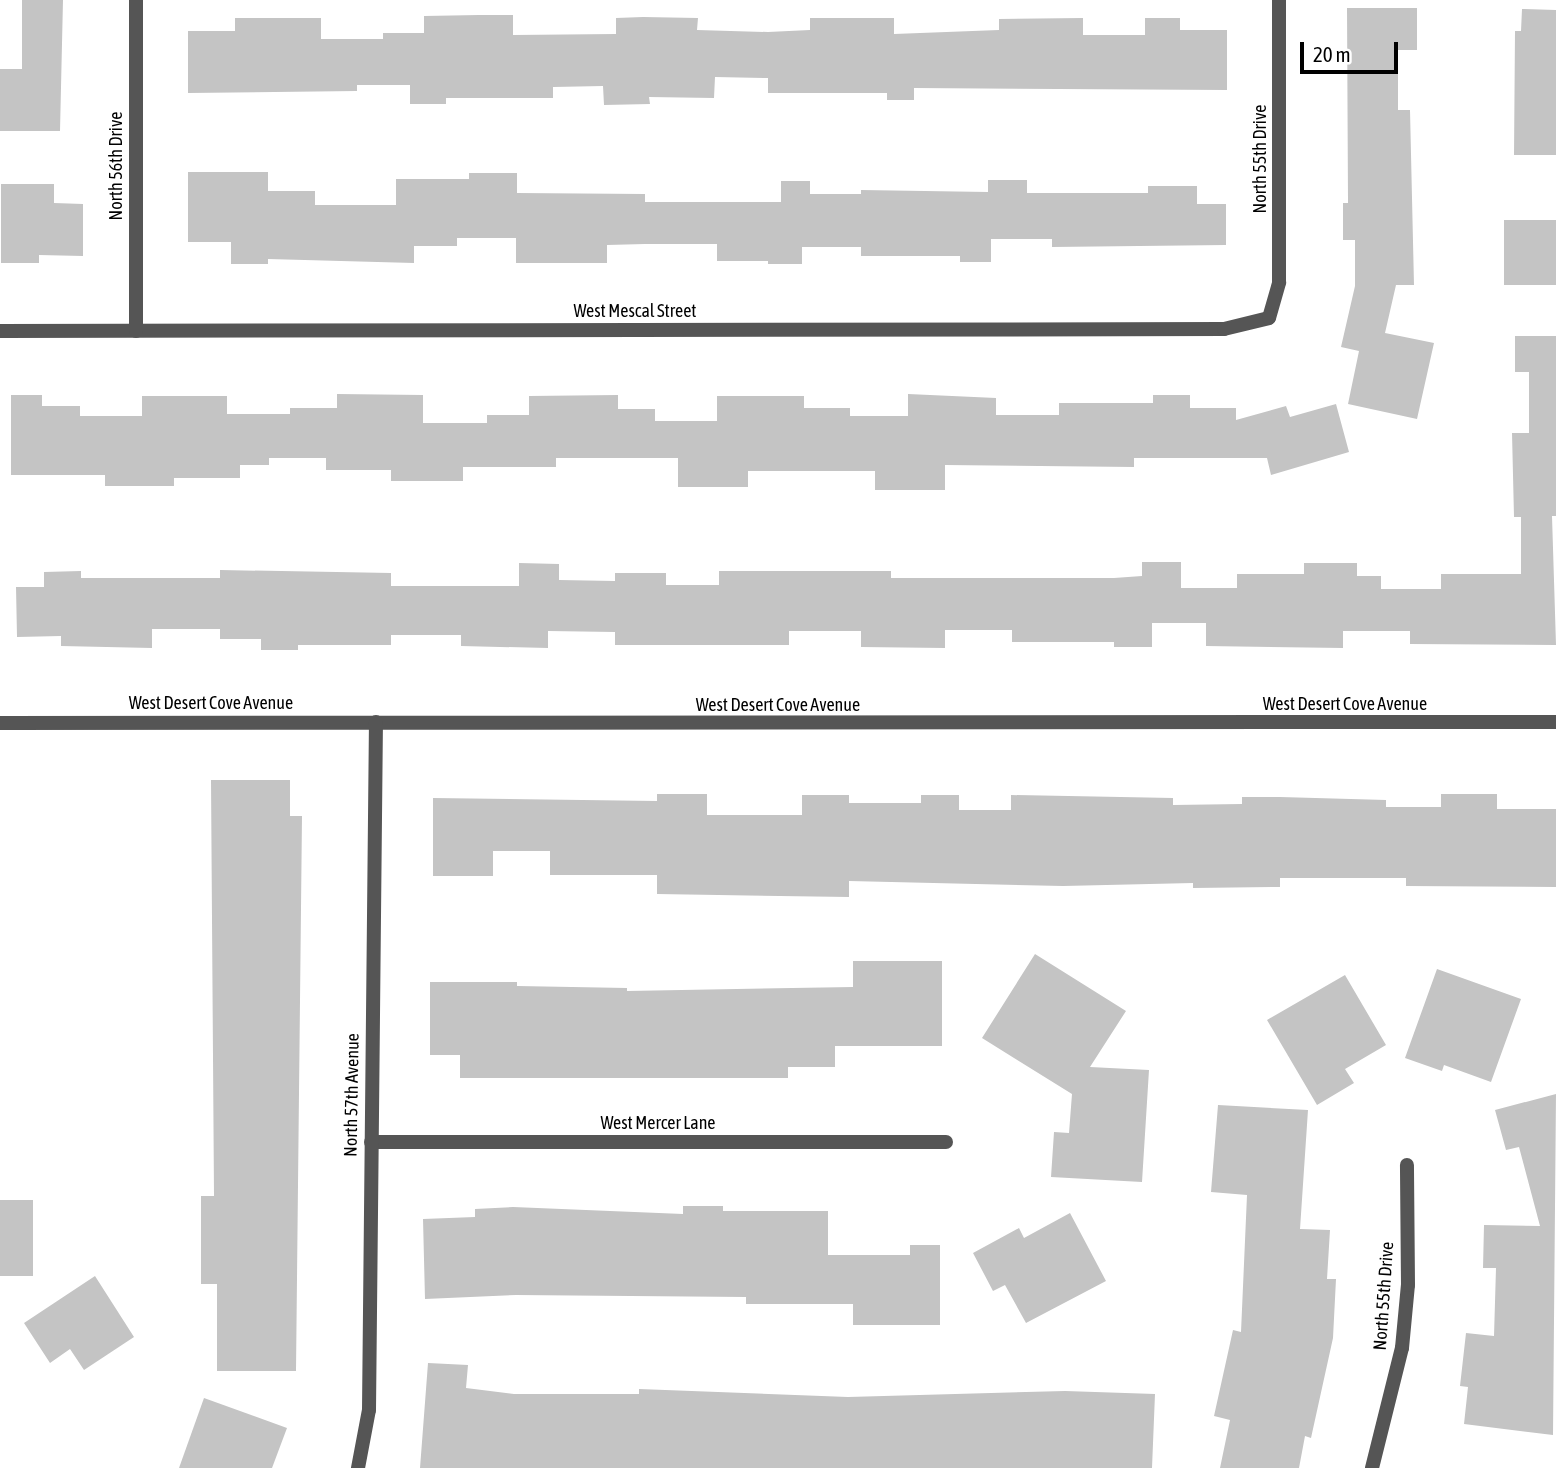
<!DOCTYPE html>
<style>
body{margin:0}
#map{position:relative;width:1556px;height:1468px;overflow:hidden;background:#fff;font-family:"Asap Condensed",sans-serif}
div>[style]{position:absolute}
.building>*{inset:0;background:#c4c4c4;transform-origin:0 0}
.street>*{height:14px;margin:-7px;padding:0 7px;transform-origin:7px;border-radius:7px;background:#555}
span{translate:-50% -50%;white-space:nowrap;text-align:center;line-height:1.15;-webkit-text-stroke:5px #fff;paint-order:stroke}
.street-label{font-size:18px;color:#000}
.scale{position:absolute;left:1300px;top:42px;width:98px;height:32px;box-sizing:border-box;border:4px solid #000;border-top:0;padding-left:9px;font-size:21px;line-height:24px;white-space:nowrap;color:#000;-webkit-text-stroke:5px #fff;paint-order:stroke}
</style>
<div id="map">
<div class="building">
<i style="clip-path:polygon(22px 0,63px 0,60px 131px,0 131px,0 69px,22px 69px)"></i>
<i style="clip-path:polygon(1347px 8px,1417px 8px,1417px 50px,1398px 50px,1398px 110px,1410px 110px,1414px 285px,1396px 285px,1385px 333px,1434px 343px,1417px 419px,1348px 404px,1359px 351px,1341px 347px,1355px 286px,1355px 240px,1343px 240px,1343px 203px,1348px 203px)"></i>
<i style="clip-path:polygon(1522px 9px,1556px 10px,1556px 155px,1514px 155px,1515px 31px,1521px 31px)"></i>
<i style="clip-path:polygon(479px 15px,513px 15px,513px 35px,616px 34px,616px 18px,643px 17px,698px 18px,697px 30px,768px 32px,810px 30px,810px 18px,894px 18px,894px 34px,999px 30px,999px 19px,1083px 18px,1083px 35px,1145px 35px,1145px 18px,1180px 18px,1180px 30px,1227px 30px,1227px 90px,914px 88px,914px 100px,887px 100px,887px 93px,768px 93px,768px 78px,715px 77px,714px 98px,649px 97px,650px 104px,604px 105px,603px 86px,553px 87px,553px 98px,446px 98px,446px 104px,410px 104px,410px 85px,357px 85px,357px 91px,188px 93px,188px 31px,235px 31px,235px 18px,321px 18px,321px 39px,383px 39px,383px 33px,424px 33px,424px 16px)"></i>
<i style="clip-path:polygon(188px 172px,268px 172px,268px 191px,315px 191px,315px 205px,396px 205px,396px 179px,469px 179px,469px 173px,517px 173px,517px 193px,645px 194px,645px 202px,781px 202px,781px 181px,810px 181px,810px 194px,861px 194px,861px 190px,988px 192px,988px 180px,1027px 180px,1027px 193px,1148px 193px,1148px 186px,1197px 186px,1197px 204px,1226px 204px,1226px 245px,1052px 247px,1052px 239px,991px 239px,991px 262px,960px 262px,960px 256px,861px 256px,861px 247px,802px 247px,802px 264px,768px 264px,768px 261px,717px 261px,717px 244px,645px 244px,607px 245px,607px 263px,516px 263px,516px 238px,457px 238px,457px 246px,414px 246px,414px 263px,268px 259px,268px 264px,231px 264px,231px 242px,188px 242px)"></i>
<i style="clip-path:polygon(1px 184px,54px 184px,54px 203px,83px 204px,83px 256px,39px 255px,39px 263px,1px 263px)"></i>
<i style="left:1504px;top:220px;width:52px;height:65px"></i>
<i style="clip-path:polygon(1515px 336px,1556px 336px,1556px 516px,1552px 516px,1556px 645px,1410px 644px,1410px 631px,1343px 631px,1343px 648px,1206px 646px,1206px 623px,1152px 623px,1152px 647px,1114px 647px,1114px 642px,1012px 642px,1012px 630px,945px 630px,945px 648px,861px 647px,861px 631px,789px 631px,789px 645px,615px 645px,615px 632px,548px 631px,548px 648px,461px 646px,461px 635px,391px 635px,391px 645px,298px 645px,298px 650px,261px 650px,261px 639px,220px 639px,220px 629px,152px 629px,152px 648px,61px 646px,61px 636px,17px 637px,16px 587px,44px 587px,44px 572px,81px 571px,81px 578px,220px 578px,220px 570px,391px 573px,391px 586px,519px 586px,519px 563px,559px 564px,559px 580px,615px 581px,615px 573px,666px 573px,666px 585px,719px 585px,719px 571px,891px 571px,891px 578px,1114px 578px,1142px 576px,1142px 562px,1181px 562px,1181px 588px,1237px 588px,1237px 574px,1304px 574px,1304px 563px,1357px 563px,1357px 576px,1381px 576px,1381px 589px,1441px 589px,1441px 574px,1521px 574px,1521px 517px,1514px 517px,1512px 433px,1529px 433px,1529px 372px,1515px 372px)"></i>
<i style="clip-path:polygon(337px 394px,423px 395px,423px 423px,487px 423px,487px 415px,529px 415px,529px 396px,618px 395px,618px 409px,655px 409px,655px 421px,717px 421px,717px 396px,804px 396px,804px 408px,850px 408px,850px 416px,908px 416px,908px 394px,996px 398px,996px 415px,1059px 415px,1059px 403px,1153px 403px,1153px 395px,1190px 395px,1190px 408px,1236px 408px,1236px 420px,1286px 406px,1290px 417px,1336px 404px,1349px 452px,1271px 475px,1267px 458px,1134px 458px,1134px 467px,945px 465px,945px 490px,875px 490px,875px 471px,748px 471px,748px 487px,678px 487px,678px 458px,556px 458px,556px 467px,463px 467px,463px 481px,391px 481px,391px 470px,326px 470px,326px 458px,269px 458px,269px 465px,240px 465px,240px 478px,174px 478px,174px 486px,105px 486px,105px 475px,11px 475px,11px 395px,42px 395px,42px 406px,80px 406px,80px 416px,142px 416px,142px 396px,227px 396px,227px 414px,290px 414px,290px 408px,337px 408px)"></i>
<i style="clip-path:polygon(211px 780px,290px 780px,290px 816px,302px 816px,296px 1371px,217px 1371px,217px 1284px,201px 1284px,201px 1196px,214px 1196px)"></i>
<i style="clip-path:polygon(657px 794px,707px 794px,707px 815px,802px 815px,802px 795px,849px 795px,849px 803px,921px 803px,921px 795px,959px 795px,959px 810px,1011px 810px,1011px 795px,1173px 798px,1173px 805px,1242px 804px,1242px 797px,1280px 797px,1386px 800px,1386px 807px,1441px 807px,1441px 794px,1497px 794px,1497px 809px,1556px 809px,1556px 887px,1406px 886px,1406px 878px,1280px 878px,1280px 887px,1193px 888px,1193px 883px,1063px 886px,849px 881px,849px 897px,657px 894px,657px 875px,550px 875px,550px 851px,493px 851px,493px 876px,433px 876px,433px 798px,657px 801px)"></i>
<i style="clip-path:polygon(1035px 954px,1126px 1011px,1090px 1067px,1149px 1070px,1142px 1182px,1051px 1177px,1054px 1132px,1069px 1133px,1072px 1094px,982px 1038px)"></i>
<i style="clip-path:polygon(853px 961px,942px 961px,942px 1046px,835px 1046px,835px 1067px,788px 1067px,788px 1078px,460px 1078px,460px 1055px,430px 1055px,430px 982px,517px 982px,517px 986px,627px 988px,627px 991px,853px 987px)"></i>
<i style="clip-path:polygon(1437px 969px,1521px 999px,1491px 1082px,1444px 1065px,1442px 1071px,1405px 1058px)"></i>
<i style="clip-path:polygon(1345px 975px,1386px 1045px,1345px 1069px,1354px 1083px,1317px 1105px,1267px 1020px)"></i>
<i style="clip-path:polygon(1556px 1094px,1553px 1435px,1464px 1424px,1468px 1387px,1460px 1386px,1466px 1333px,1494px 1336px,1496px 1268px,1483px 1268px,1484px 1225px,1540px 1226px,1519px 1147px,1506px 1150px,1495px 1110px)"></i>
<i style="clip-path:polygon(1218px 1105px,1308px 1110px,1300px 1229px,1330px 1230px,1327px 1279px,1336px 1279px,1333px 1338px,1311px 1438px,1305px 1436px,1299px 1468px,1220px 1468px,1230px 1420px,1214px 1416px,1233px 1330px,1241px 1332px,1247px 1195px,1211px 1192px)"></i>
<i style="left:0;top:1200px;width:33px;height:76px"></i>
<i style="clip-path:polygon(683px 1206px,723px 1206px,723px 1211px,828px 1211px,828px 1255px,910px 1255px,910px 1245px,940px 1245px,940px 1325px,853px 1325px,853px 1304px,746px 1304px,746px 1297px,516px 1295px,425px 1299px,423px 1219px,475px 1217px,475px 1209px,513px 1207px,683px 1214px)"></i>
<i style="clip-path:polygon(1070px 1213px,1106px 1281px,1026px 1323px,1005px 1285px,993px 1291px,973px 1253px,1019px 1228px,1024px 1238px)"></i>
<i style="clip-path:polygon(95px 1276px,134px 1337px,84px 1370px,70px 1349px,50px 1363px,24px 1323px)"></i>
<i style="clip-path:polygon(428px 1363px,468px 1365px,466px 1388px,514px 1394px,639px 1394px,639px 1389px,848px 1397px,1065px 1391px,1155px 1394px,1152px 1468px,420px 1468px)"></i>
<i style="clip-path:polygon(204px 1398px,287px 1428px,272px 1468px,179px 1468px)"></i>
</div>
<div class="street">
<i style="left:0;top:331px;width:1224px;rotate:-0.09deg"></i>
<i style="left:1224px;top:329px;width:46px;rotate:-13.7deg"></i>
<i style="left:1269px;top:318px;width:37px;rotate:-74deg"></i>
<i style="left:1279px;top:282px;width:282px;rotate:-90deg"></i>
<i style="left:136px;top:331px;width:331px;rotate:-90deg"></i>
<i style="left:0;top:723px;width:1556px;rotate:-0.04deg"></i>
<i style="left:371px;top:1142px;width:575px"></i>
<i style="left:358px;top:1468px;width:59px;rotate:-79.3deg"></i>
<i style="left:369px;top:1410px;width:688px;rotate:-89.42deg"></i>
<i style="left:1372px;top:1468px;width:124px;rotate:-76deg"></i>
<i style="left:1402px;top:1348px;width:63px;rotate:-84.6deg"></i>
<i style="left:1408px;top:1285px;width:120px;rotate:-90.5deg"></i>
</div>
<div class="street-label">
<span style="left:1260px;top:159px;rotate:-90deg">North 55th Drive</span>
<span style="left:116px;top:166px;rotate:-90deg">North 56th Drive</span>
<span style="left:635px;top:311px">West Mescal Street</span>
<span style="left:211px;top:703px">West Desert Cove Avenue</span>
<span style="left:1345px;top:704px">West Desert Cove Avenue</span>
<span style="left:778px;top:705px">West Desert Cove Avenue</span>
<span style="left:352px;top:1095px;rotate:-89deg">North 57th Avenue</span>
<span style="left:658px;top:1123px">West Mercer Lane</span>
<span style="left:1384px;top:1296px;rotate:-86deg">North 55th Drive</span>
</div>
<div class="scale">20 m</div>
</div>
